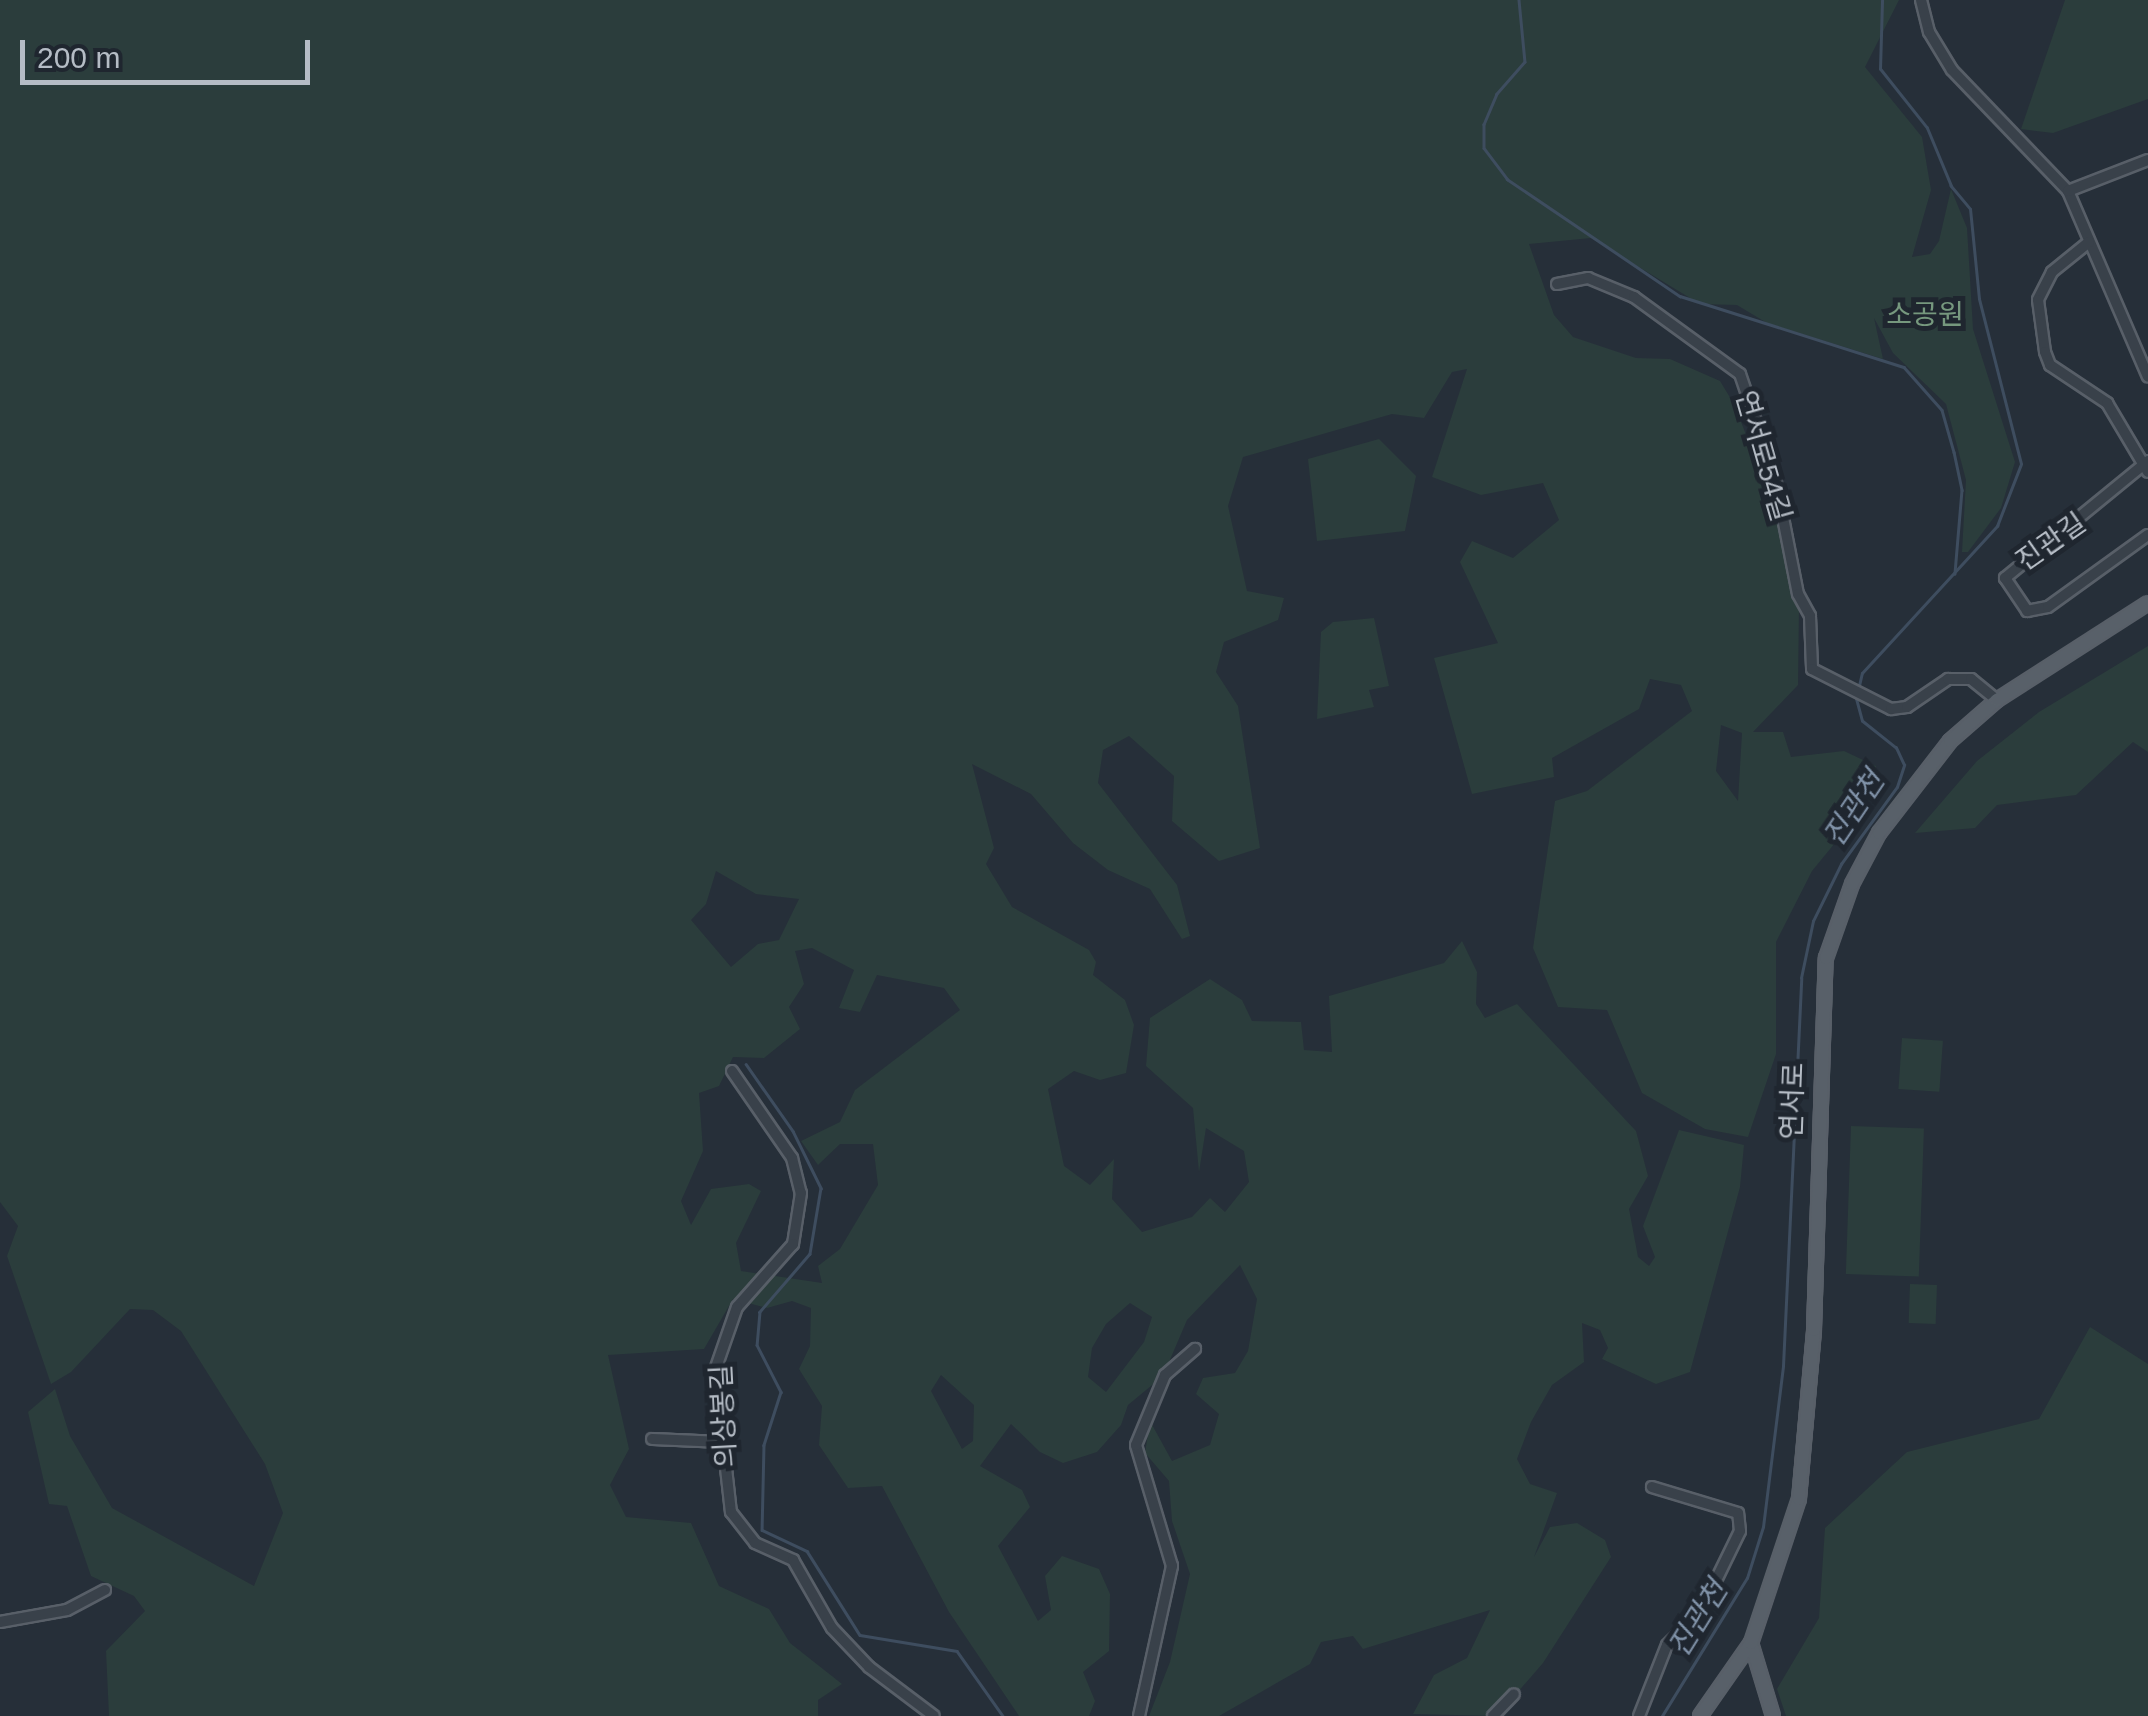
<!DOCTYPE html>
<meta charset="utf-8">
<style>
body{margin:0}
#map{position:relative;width:2148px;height:1716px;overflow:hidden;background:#262f39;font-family:Arial,"Noto Sans KR",sans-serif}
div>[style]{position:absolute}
.green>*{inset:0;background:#2b3d3c;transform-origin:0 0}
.stream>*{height:2.5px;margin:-1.25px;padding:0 1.25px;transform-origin:1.25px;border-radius:1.25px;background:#3e4d5f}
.roads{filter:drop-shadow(2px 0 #585f68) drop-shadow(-2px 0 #585f68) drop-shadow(0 2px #585f68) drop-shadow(0 -2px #585f68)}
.minor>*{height:10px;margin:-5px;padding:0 5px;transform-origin:5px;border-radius:5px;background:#39414a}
.major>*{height:12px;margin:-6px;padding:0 6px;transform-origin:6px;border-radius:6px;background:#586069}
span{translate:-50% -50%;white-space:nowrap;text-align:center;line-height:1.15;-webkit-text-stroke:10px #1f262f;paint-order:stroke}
.park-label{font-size:28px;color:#76987e}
.street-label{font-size:28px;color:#b5bcc5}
.water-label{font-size:30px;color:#8193a9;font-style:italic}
.scale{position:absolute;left:20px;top:40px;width:290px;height:45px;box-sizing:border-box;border:5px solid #b5bcc5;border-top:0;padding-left:12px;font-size:30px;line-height:35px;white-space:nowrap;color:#b5bcc5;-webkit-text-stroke:8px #1f262f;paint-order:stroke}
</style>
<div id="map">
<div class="green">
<i style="clip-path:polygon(evenodd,0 0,1899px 0,1865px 67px,1922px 137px,1931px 190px,1912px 257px,1930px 254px,1939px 241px,1951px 189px,1967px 228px,1973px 329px,2015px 462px,2001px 508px,1968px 552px,1962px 552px,1966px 480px,1946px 404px,1893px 353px,1874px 318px,1883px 359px,1767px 323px,1737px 305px,1700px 304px,1591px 238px,1529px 244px,1554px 315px,1573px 337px,1636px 358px,1670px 359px,1720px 381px,1734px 404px,1774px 506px,1799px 606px,1798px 685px,1753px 732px,1783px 732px,1791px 757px,1844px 751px,1876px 766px,1876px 793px,1812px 871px,1776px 942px,1776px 1054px,1748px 1137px,1705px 1129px,1642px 1093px,1607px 1010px,1558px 1007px,1533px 948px,1555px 801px,1587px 791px,1692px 711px,1681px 685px,1650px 679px,1639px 709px,1552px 758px,1554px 777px,1472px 794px,1434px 658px,1498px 643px,1460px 562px,1472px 541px,1513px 558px,1559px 520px,1543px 483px,1481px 495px,1432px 477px,1467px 369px,1452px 372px,1424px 418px,1392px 414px,1243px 457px,1228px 506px,1247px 591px,1284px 598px,1278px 620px,1224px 642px,1216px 672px,1238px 706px,1260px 848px,1219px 861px,1172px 821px,1174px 776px,1129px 736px,1103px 750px,1098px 783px,1177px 885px,1190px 936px,1182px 939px,1150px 889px,1108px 870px,1073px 843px,1031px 794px,972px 764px,994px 848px,986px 864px,1012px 907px,1089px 950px,1096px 962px,1093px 975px,1125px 1000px,1134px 1025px,1126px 1073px,1100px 1080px,1074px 1071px,1048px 1089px,1064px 1166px,1090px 1185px,1114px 1159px,1112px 1199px,1142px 1232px,1192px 1217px,1210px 1198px,1225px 1212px,1249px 1182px,1244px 1151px,1206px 1128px,1199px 1172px,1193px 1108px,1146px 1066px,1150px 1018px,1210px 979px,1242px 1000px,1252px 1021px,1301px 1022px,1304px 1050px,1332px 1052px,1329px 996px,1444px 963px,1462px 941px,1477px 972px,1476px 1004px,1485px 1018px,1517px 1004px,1636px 1131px,1648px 1176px,1629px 1209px,1638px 1257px,1649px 1266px,1655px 1257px,1643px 1226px,1679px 1130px,1744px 1145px,1740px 1187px,1690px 1372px,1656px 1384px,1602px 1359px,1608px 1348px,1600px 1330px,1582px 1323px,1584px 1362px,1552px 1385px,1531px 1422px,1517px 1459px,1530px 1484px,1557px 1493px,1534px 1557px,1550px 1527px,1577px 1523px,1605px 1540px,1611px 1557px,1543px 1663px,1497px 1716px,1413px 1714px,1434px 1675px,1467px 1658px,1490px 1610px,1363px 1649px,1353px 1636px,1321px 1642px,1310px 1664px,1219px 1716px,1149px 1716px,1170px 1662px,1190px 1574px,1172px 1521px,1169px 1481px,1145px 1453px,1150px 1421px,1172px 1461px,1210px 1445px,1219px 1414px,1196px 1394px,1203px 1378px,1235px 1373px,1248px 1351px,1257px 1299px,1240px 1265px,1187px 1320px,1163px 1376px,1128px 1405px,1121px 1425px,1097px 1452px,1063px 1463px,1040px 1452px,1011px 1424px,980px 1466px,1022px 1490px,1030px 1507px,998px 1546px,1038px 1621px,1051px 1610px,1045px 1576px,1062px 1556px,1099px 1569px,1110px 1594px,1109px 1651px,1083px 1672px,1095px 1701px,1089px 1716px,1019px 1716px,949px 1612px,882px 1486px,848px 1488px,819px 1445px,822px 1406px,799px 1369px,810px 1346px,811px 1308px,792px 1301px,767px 1308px,733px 1299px,704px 1349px,608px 1355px,629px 1449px,610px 1485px,626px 1517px,691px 1523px,719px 1586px,769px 1609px,790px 1643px,842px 1684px,818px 1700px,818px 1716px,109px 1716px,106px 1651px,145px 1611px,134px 1596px,91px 1576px,67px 1506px,49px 1504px,28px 1412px,55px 1389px,70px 1436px,112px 1508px,254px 1586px,283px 1513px,265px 1464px,181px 1331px,153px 1310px,130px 1309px,71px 1372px,51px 1384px,7px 1256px,18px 1226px,0 1202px,0 0,1721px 725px,1742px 733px,1738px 801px,1716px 771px,1721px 725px,0 0,716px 871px,756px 894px,799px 899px,779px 940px,758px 944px,731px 967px,691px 920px,706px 904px,716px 871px,0 0,812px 948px,854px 970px,839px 1008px,860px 1012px,877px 975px,944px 988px,960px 1010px,855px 1090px,840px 1122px,801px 1141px,818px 1165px,840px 1144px,873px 1144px,878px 1185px,840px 1249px,818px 1266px,822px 1283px,741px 1271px,736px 1243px,761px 1191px,749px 1184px,711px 1189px,691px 1225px,681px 1201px,703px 1151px,699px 1093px,719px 1086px,733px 1057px,764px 1058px,800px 1029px,789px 1007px,804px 984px,795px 951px,812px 948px,0 0,1130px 1303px,1152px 1317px,1144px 1342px,1106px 1392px,1088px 1377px,1092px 1348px,1106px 1324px,1130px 1303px,0 0,941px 1375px,974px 1405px,973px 1441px,962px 1449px,931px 1391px,941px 1375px)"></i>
<i style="clip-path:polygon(2065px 0,2148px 0,2148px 99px,2053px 133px,2021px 129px)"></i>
<i style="clip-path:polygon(1379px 439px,1416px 476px,1405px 531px,1317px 541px,1308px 459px)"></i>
<i style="clip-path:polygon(1374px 618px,1389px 686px,1369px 690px,1374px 707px,1317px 719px,1321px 632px,1333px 622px)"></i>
<i style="clip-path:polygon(2148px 646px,2148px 752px,2133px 742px,2076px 795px,1997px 805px,1975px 828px,1915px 833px,1977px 761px,2039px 712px)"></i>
<i style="left:1902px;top:1038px;width:41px;height:51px;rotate:4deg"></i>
<i style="left:1851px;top:1126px;width:73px;height:148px;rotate:2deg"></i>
<i style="left:1910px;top:1284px;width:27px;height:39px;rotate:2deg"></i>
<i style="clip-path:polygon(2090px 1327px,2148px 1364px,2148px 1716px,1786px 1716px,1777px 1689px,1819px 1618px,1825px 1528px,1907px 1452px,2039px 1419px)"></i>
</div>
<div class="stream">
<i style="left:1519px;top:0;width:62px;rotate:84.5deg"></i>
<i style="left:1525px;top:62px;width:43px;rotate:131.2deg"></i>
<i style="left:1497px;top:94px;width:33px;rotate:113deg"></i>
<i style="left:1484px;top:124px;width:24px;rotate:90deg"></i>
<i style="left:1484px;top:148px;width:39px;rotate:53deg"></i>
<i style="left:1507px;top:179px;width:209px;rotate:34.1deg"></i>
<i style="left:1680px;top:296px;width:235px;rotate:17.6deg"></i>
<i style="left:1904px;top:367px;width:57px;rotate:48.5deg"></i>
<i style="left:1942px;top:410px;width:44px;rotate:74.1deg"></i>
<i style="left:1954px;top:452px;width:39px;rotate:78deg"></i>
<i style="left:1962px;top:490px;width:84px;rotate:94.8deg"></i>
<i style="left:1858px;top:690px;width:17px;rotate:-77deg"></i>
<i style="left:1862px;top:673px;width:200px;rotate:-47.4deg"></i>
<i style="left:1997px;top:526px;width:66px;rotate:-68.8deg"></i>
<i style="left:2021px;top:464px;width:170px;rotate:-104.3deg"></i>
<i style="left:1979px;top:299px;width:90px;rotate:-95.7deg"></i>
<i style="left:1970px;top:209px;width:30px;rotate:-130deg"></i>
<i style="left:1951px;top:186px;width:63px;rotate:-112.5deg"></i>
<i style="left:1927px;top:128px;width:75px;rotate:-128.5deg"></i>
<i style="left:1880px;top:69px;width:69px;rotate:-88.3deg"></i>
<i style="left:746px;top:1064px;width:82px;rotate:55deg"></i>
<i style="left:793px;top:1131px;width:64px;rotate:63.8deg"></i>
<i style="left:821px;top:1188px;width:67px;rotate:99.5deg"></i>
<i style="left:810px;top:1254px;width:77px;rotate:130.8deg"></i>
<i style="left:760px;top:1312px;width:33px;rotate:95deg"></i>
<i style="left:757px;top:1345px;width:53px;rotate:62.9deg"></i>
<i style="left:781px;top:1392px;width:56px;rotate:107.8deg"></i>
<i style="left:764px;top:1445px;width:85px;rotate:91.3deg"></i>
<i style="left:762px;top:1530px;width:50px;rotate:25deg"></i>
<i style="left:807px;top:1551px;width:99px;rotate:57.8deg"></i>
<i style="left:860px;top:1635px;width:98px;rotate:9.4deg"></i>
<i style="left:957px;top:1651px;width:80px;rotate:54.7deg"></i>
<i style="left:1662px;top:1716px;width:162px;rotate:-58.4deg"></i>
<i style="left:1747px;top:1578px;width:53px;rotate:-72.6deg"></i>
<i style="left:1763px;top:1527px;width:162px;rotate:-82.9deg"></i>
<i style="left:1783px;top:1366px;width:388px;rotate:-87.3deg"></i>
<i style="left:1801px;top:978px;width:58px;rotate:-78.1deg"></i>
<i style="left:1813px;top:921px;width:64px;rotate:-63.8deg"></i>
<i style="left:1841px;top:864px;width:95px;rotate:-54deg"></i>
<i style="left:1897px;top:787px;width:23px;rotate:-72deg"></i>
<i style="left:1904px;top:765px;width:19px;rotate:-115deg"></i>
<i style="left:1896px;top:748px;width:43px;rotate:-141.5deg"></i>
<i style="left:1862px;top:721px;width:24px;rotate:-105deg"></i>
</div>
<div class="roads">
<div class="minor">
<i style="left:1921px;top:0;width:33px;rotate:76deg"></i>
<i style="left:1929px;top:32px;width:44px;rotate:58.8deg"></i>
<i style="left:1952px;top:70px;width:168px;rotate:46.2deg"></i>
<i style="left:2068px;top:191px;width:202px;rotate:66.7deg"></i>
<i style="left:2068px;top:191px;width:86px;rotate:-21.2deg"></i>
<i style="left:2089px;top:242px;width:48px;rotate:141deg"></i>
<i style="left:2052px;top:272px;width:31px;rotate:117deg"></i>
<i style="left:2038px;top:300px;width:52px;rotate:82.3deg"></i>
<i style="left:2045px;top:352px;width:14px;rotate:69deg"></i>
<i style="left:2050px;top:365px;width:69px;rotate:33.7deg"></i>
<i style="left:2107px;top:403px;width:80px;rotate:59.3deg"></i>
<i style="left:1557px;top:284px;width:32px;rotate:-11deg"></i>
<i style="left:1588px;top:278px;width:50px;rotate:22.4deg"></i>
<i style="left:1634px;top:297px;width:131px;rotate:36deg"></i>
<i style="left:1740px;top:374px;width:109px;rotate:71.2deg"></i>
<i style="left:1775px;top:477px;width:119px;rotate:78.9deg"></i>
<i style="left:1798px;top:594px;width:25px;rotate:61deg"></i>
<i style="left:1810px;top:616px;width:53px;rotate:87.8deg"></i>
<i style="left:1812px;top:669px;width:89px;rotate:26.9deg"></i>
<i style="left:1891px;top:709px;width:16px;rotate:-7deg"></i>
<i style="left:1907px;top:707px;width:50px;rotate:-34.3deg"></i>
<i style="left:1948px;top:679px;width:23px"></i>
<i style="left:1971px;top:679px;width:33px;rotate:39deg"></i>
<i style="left:2148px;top:461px;width:185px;rotate:140.7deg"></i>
<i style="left:2005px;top:578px;width:40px;rotate:56deg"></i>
<i style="left:2027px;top:611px;width:21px;rotate:-11deg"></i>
<i style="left:2048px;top:607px;width:123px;rotate:-35.8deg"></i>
<i style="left:732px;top:1071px;width:106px;rotate:55.4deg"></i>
<i style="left:792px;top:1158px;width:36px;rotate:76deg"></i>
<i style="left:801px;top:1193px;width:52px;rotate:98.9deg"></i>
<i style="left:793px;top:1244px;width:84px;rotate:131.6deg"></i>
<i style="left:737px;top:1307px;width:67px;rotate:109.2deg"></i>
<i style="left:715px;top:1370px;width:143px;rotate:83.6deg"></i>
<i style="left:731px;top:1512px;width:39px;rotate:52deg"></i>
<i style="left:755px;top:1543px;width:42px;rotate:24.1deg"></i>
<i style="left:793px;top:1560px;width:78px;rotate:60.2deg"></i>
<i style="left:832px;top:1628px;width:54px;rotate:46.5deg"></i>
<i style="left:869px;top:1667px;width:81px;rotate:37deg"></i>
<i style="left:652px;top:1439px;width:71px;rotate:2.4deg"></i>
<i style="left:0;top:1622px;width:68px;rotate:-10.2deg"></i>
<i style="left:67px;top:1610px;width:43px;rotate:-27.8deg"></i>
<i style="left:1139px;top:1716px;width:154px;rotate:-77.6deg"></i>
<i style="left:1172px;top:1566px;width:126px;rotate:-106.6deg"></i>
<i style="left:1136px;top:1445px;width:76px;rotate:-67.5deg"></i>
<i style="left:1165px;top:1375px;width:40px;rotate:-41deg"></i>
<i style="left:1493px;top:1716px;width:30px;rotate:-46deg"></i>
<i style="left:1639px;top:1716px;width:76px;rotate:-68.5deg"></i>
<i style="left:1667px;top:1645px;width:48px;rotate:-45deg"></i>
<i style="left:1701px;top:1611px;width:89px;rotate:-64deg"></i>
<i style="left:1740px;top:1531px;width:18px;rotate:-96deg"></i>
<i style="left:1738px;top:1513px;width:90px;rotate:-163.2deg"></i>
</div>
<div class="major">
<i style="left:1751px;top:1643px;width:76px;rotate:73.2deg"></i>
<i style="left:1700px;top:1716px;width:89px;rotate:-55.1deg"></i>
<i style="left:1751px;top:1643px;width:152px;rotate:-71.6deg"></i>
<i style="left:1799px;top:1499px;width:170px;rotate:-84.9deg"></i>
<i style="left:1814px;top:1330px;width:372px;rotate:-88.2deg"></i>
<i style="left:1826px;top:958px;width:78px;rotate:-70.6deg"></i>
<i style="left:1852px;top:884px;width:58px;rotate:-62.1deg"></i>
<i style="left:1879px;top:833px;width:116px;rotate:-52.3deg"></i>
<i style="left:1950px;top:741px;width:62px;rotate:-41.1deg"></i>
<i style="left:1997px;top:700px;width:179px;rotate:-32.7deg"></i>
</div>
</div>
<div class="park-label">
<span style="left:1925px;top:315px">소공원</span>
</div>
<div class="street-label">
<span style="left:1763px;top:456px;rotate:74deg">연서로54길</span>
<span style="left:2051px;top:542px;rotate:-35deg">진관길</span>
<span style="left:1793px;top:1101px;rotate:-88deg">연서로</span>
<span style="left:724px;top:1416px;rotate:-93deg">의상봉길</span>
</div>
<div class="water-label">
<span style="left:1854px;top:809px;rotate:-56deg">진관천</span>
<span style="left:1698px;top:1619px;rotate:-58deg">진관천</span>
</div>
<div class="scale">200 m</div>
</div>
